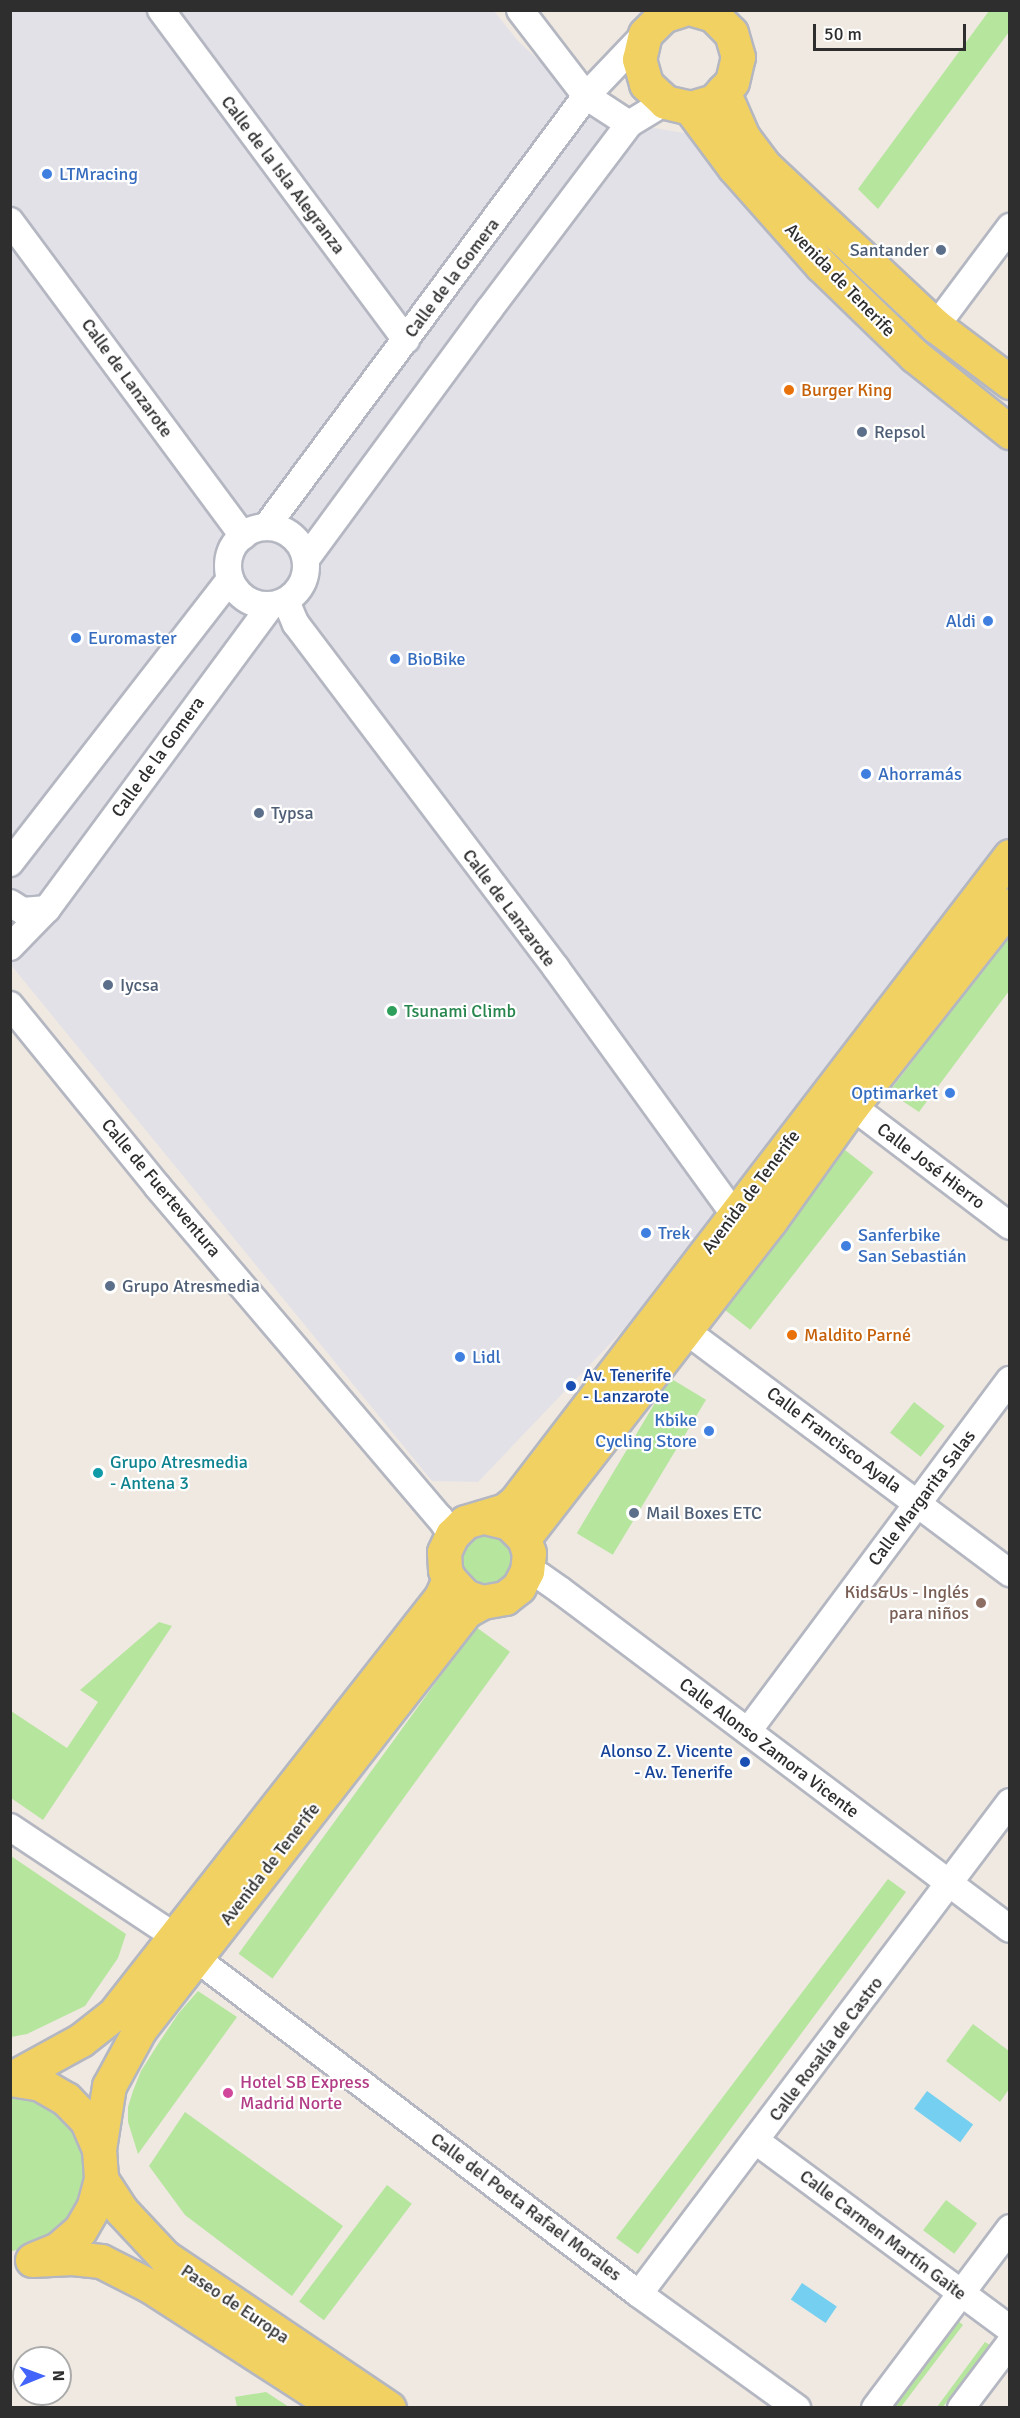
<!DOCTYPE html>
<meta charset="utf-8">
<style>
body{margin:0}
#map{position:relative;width:1020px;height:2418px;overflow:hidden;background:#efe9e1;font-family:Signika,sans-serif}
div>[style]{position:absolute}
.industrial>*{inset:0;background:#e3e1e8}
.green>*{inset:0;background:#b6e59e;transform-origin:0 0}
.water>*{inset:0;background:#75cff0;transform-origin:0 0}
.roads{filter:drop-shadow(2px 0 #b4b7c1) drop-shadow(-2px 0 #b4b7c1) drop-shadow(0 2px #b4b7c1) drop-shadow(0 -2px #b4b7c1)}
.minor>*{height:26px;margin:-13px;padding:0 13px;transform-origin:13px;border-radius:13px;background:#fff}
.minor>.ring{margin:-13px;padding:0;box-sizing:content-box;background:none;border:26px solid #fff;border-radius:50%}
.major>*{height:33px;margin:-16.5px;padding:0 16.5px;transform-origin:16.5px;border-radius:16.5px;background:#f2d163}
.dots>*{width:16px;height:16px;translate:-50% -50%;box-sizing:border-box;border:3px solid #fff;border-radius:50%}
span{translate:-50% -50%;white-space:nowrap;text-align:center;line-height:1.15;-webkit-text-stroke:4.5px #fff;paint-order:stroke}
.shop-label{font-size:18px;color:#366cbe}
.left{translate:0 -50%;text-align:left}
.right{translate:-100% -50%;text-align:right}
.street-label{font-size:18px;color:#2e2e2e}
.service-label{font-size:18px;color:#4e5e75}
.food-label{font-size:18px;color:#c56008}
.leisure-label{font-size:18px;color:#27864d}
.transit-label{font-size:18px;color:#164399}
.culture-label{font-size:18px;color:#0d838f}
.education-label{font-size:18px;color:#785e54}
.hotel-label{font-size:18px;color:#b23c85}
.frame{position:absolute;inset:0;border:12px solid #2e2e2e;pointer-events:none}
.north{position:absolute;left:12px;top:2346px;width:60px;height:60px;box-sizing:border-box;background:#fff;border:2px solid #ababab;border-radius:50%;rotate:89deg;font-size:16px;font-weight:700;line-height:24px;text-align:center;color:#2e2e2e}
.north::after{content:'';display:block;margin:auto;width:21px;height:27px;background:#4264fb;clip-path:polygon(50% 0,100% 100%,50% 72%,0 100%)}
.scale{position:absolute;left:813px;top:24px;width:153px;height:27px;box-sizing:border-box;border:3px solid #2e2e2e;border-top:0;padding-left:8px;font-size:18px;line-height:21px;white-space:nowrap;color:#2e2e2e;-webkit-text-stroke:4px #fff;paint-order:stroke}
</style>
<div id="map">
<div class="industrial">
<i style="clip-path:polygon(10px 11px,494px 11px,518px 41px,574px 93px,630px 124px,714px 138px,1009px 432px,1009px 856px,734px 1214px,478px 1482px,432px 1481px,11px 965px)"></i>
</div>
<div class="green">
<i style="clip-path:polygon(989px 11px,1009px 11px,1009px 32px,878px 209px,858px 189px)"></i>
<i style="clip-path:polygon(1009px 935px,1009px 991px,919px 1112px,889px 1092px)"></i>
<i style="left:845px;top:1150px;width:36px;height:200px;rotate:38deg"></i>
<i style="left:670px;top:1378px;width:42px;height:181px;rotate:31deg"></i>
<i style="left:914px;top:1402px;width:39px;height:39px;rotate:38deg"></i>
<i style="clip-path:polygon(480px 1533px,499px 1535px,513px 1547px,510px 1581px,476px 1591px,457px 1561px,469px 1538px)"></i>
<i style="clip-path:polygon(159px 1622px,172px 1626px,43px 1820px,11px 1798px,11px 1711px,67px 1748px,98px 1702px,80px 1690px)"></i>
<i style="left:476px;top:1627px;width:42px;height:404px;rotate:36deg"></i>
<i style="clip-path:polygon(11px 1856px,126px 1934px,118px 1958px,85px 2006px,27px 2034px,11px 2037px)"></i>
<i style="clip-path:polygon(888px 1879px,906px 1892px,638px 2254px,616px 2238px)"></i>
<i style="clip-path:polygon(198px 1991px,237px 2017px,138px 2154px,128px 2122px,128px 2107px,133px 2091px,141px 2071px,158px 2044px,178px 2014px)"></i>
<i style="clip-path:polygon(973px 2024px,1009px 2051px,1009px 2089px,1000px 2102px,946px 2061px)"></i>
<i style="clip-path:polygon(11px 2093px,26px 2094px,70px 2119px,90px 2166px,77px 2216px,36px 2247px,11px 2251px)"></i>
<i style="clip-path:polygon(185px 2112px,343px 2226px,292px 2296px,185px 2215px,149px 2166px)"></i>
<i style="left:387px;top:2185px;width:31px;height:146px;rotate:37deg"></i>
<i style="left:946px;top:2200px;width:39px;height:38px;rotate:37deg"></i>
<i style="clip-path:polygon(958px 2321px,963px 2325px,901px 2407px,895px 2407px)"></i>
<i style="clip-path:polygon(985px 2342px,990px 2345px,943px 2407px,937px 2407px)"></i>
<i style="clip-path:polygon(266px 2392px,289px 2407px,237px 2407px,235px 2397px)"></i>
</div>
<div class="water">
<i style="left:927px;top:2091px;width:57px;height:22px;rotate:36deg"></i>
<i style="left:802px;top:2283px;width:42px;height:20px;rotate:34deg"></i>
</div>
<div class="roads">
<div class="minor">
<i style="left:161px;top:10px;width:411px;rotate:53.4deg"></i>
<i style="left:520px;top:10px;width:108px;rotate:52.5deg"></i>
<i style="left:586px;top:96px;width:51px;rotate:33.1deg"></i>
<i style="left:10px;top:221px;width:392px;rotate:53.5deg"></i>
<i style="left:936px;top:326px;width:124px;rotate:-53.2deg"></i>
<i style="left:266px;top:527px;width:537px;rotate:-53.41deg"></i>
<i style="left:586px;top:96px;width:86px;rotate:-46.4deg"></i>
<i class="ring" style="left:228px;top:527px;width:52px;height:52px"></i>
<i style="left:306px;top:559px;width:309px;rotate:-53.7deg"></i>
<i style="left:489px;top:310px;width:233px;rotate:-53deg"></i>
<i style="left:629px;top:124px;width:42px;rotate:-31.4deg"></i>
<i style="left:286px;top:601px;width:25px;rotate:67deg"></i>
<i style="left:296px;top:624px;width:431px;rotate:52.9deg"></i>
<i style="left:556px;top:968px;width:304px;rotate:54.1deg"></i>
<i style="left:10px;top:863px;width:359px;rotate:-52.2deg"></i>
<i style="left:10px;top:903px;width:15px;rotate:32deg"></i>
<i style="left:23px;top:911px;width:24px;rotate:-5deg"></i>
<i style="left:10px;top:947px;width:53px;rotate:-45.8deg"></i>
<i style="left:47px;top:909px;width:376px;rotate:-53.6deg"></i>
<i style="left:10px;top:1005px;width:233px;rotate:50.9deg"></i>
<i style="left:157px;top:1186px;width:436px;rotate:49.6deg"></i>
<i style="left:440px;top:1518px;width:21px;rotate:55deg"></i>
<i style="left:852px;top:1106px;width:198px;rotate:37.2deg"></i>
<i style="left:685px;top:1330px;width:406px;rotate:36.8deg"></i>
<i style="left:527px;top:1571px;width:14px;rotate:21deg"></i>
<i style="left:540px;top:1576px;width:24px;rotate:35deg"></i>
<i style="left:560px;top:1590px;width:563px;rotate:36.99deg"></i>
<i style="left:748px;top:1731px;width:438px;rotate:-53.3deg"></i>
<i style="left:10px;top:1827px;width:197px;rotate:33.6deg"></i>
<i style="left:197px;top:1959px;width:555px;rotate:37.16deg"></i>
<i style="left:639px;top:2294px;width:195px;rotate:35.8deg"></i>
<i style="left:756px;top:2141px;width:316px;rotate:36.5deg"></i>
<i style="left:639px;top:2294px;width:616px;rotate:-52.98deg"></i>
<i style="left:875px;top:2408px;width:225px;rotate:-53.1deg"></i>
<i style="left:961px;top:2408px;width:81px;rotate:-53deg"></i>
</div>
<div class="major">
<i style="left:681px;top:10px;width:19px;rotate:162deg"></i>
<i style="left:663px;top:16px;width:25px;rotate:135deg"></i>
<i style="left:645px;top:34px;width:26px;rotate:103deg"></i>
<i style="left:639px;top:59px;width:26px;rotate:74deg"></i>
<i style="left:646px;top:84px;width:26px;rotate:43deg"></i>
<i style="left:665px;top:102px;width:26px;rotate:13deg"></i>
<i style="left:690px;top:108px;width:25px;rotate:-16deg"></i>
<i style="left:714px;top:101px;width:26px;rotate:-47deg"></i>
<i style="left:732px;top:82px;width:26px;rotate:-77deg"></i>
<i style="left:738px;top:57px;width:25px;rotate:-106deg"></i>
<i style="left:731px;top:33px;width:25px;rotate:-135deg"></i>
<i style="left:713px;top:15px;width:19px;rotate:-164deg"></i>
<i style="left:723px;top:91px;width:50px;rotate:66.5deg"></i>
<i style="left:743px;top:137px;width:38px;rotate:53deg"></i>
<i style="left:766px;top:167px;width:233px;rotate:43.1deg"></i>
<i style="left:936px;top:326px;width:93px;rotate:37.1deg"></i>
<i style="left:690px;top:108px;width:74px;rotate:53.3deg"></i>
<i style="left:734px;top:167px;width:132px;rotate:48.4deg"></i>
<i style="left:822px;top:266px;width:129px;rotate:44.1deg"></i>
<i style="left:915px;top:356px;width:122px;rotate:38.7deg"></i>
<i style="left:484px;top:1517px;width:26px;rotate:13deg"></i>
<i style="left:509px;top:1523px;width:21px;rotate:45deg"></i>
<i style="left:524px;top:1538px;width:16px;rotate:72deg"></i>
<i style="left:529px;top:1553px;width:18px;rotate:96deg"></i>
<i style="left:527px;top:1571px;width:18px;rotate:117deg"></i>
<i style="left:519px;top:1587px;width:18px;rotate:142deg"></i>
<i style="left:505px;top:1598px;width:23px;rotate:170deg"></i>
<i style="left:482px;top:1602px;width:18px;rotate:-161deg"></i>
<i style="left:465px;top:1596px;width:23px;rotate:-133deg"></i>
<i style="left:449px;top:1579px;width:10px;rotate:-114deg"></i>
<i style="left:445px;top:1570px;width:18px;rotate:-93deg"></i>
<i style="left:444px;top:1552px;width:19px;rotate:-65deg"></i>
<i style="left:452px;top:1535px;width:18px;rotate:-45deg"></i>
<i style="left:465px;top:1522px;width:42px;rotate:-16.7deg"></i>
<i style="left:505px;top:1510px;width:13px;rotate:-39deg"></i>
<i style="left:515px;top:1502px;width:814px;rotate:-52.54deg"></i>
<i style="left:524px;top:1538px;width:401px;rotate:-52.2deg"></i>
<i style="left:770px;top:1221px;width:141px;rotate:-54.5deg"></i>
<i style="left:852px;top:1106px;width:256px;rotate:-51.8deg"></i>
<i style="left:10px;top:2079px;width:81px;rotate:-28.8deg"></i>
<i style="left:81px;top:2040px;width:42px;rotate:-38.2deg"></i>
<i style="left:114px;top:2014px;width:530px;rotate:-51.9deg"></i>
<i style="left:441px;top:1597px;width:20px;rotate:-66deg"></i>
<i style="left:10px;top:2079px;width:30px;rotate:9deg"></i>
<i style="left:40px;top:2084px;width:30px;rotate:30deg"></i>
<i style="left:66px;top:2099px;width:30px;rotate:46deg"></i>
<i style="left:87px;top:2121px;width:30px;rotate:67deg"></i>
<i style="left:99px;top:2149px;width:30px;rotate:86deg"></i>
<i style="left:101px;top:2179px;width:28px;rotate:105deg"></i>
<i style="left:94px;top:2206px;width:28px;rotate:120deg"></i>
<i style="left:80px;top:2230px;width:29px;rotate:139deg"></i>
<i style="left:58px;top:2249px;width:24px;rotate:158deg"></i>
<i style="left:99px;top:2149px;width:64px;rotate:-81deg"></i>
<i style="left:109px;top:2086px;width:65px;rotate:-61.5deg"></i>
<i style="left:140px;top:2029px;width:530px;rotate:-52.05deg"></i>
<i style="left:466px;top:1611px;width:18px;rotate:-29deg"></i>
<i style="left:101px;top:2179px;width:37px;rotate:57deg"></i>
<i style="left:121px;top:2210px;width:64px;rotate:46.9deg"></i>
<i style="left:165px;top:2257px;width:270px;rotate:34deg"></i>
<i style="left:32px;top:2260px;width:40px;rotate:-2.9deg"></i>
<i style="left:72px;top:2258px;width:29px;rotate:6deg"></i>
<i style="left:101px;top:2261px;width:55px;rotate:27deg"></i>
<i style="left:150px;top:2286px;width:225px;rotate:32.8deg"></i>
</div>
</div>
<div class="dots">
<i style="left:47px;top:174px;background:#3f7fe0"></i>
<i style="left:941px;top:250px;background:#5c6f8a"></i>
<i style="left:789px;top:390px;background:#e8710a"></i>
<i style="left:862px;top:432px;background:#5c6f8a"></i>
<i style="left:988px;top:621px;background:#3f7fe0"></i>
<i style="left:76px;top:638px;background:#3f7fe0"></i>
<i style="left:395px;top:659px;background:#3f7fe0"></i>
<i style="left:866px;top:774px;background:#3f7fe0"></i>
<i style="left:259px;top:813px;background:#5c6f8a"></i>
<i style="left:108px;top:985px;background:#5c6f8a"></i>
<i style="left:392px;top:1011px;background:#2e9e5b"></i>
<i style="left:950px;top:1093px;background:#3f7fe0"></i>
<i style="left:646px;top:1233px;background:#3f7fe0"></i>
<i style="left:846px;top:1246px;background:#3f7fe0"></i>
<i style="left:110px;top:1286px;background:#5c6f8a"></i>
<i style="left:792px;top:1335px;background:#e8710a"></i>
<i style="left:460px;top:1357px;background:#3f7fe0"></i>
<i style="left:571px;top:1386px;background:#1a4fb4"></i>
<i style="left:709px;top:1431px;background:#3f7fe0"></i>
<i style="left:98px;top:1473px;background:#0f9aa8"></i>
<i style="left:634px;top:1513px;background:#5c6f8a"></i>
<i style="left:981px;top:1603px;background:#8d6e63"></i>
<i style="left:745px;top:1762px;background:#1a4fb4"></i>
<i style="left:228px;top:2093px;background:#d1479c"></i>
</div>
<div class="shop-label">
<span class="left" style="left:59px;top:174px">LTMracing</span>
<span class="right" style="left:976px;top:621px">Aldi</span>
<span class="left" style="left:88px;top:638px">Euromaster</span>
<span class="left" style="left:407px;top:659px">BioBike</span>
<span class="left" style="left:878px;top:774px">Ahorramás</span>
<span class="right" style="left:938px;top:1093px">Optimarket</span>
<span class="left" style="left:658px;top:1233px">Trek</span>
<span class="left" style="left:858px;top:1246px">Sanferbike<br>San Sebastián</span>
<span class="left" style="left:472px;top:1357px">Lidl</span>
<span class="right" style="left:697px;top:1431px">Kbike<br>Cycling Store</span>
</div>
<div class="street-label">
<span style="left:283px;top:175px;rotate:53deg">Calle de la Isla Alegranza</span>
<span style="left:452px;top:278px;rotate:-53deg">Calle de la Gomera</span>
<span style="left:840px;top:280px;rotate:46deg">Avenida de Tenerife</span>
<span style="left:127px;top:378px;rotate:54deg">Calle de Lanzarote</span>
<span style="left:158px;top:757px;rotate:-54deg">Calle de la Gomera</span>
<span style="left:509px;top:908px;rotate:53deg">Calle de Lanzarote</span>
<span style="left:931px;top:1166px;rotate:37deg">Calle José Hierro</span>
<span style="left:161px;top:1188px;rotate:50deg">Calle de Fuerteventura</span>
<span style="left:751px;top:1192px;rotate:-53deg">Avenida de Tenerife</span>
<span style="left:834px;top:1440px;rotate:37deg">Calle Francisco Ayala</span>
<span style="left:922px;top:1498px;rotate:-53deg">Calle Margarita Salas</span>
<span style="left:769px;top:1748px;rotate:37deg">Calle Alonso Zamora Vicente</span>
<span style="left:270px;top:1864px;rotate:-52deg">Avenida de Tenerife</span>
<span style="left:826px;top:2049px;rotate:-53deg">Calle Rosalía de Castro</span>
<span style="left:526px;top:2207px;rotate:37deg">Calle del Poeta Rafael Morales</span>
<span style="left:883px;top:2235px;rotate:37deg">Calle Carmen Martín Gaite</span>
<span style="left:235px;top:2304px;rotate:34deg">Paseo de Europa</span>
</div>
<div class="service-label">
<span class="right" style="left:929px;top:250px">Santander</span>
<span class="left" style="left:874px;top:432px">Repsol</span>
<span class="left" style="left:271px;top:813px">Typsa</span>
<span class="left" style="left:120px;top:985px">Iycsa</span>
<span class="left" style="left:122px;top:1286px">Grupo Atresmedia</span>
<span class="left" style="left:646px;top:1513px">Mail Boxes ETC</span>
</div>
<div class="food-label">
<span class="left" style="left:801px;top:390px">Burger King</span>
<span class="left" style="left:804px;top:1335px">Maldito Parné</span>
</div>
<div class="leisure-label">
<span class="left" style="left:404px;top:1011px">Tsunami Climb</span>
</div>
<div class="transit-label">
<span class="left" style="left:583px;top:1386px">Av. Tenerife<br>- Lanzarote</span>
<span class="right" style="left:733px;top:1762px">Alonso Z. Vicente<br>- Av. Tenerife</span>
</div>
<div class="culture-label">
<span class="left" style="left:110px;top:1473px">Grupo Atresmedia<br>- Antena 3</span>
</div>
<div class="education-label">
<span class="right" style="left:969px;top:1603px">Kids&amp;Us - Inglés<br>para niños</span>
</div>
<div class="hotel-label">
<span class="left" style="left:240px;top:2093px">Hotel SB Express<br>Madrid Norte</span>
</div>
<div class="frame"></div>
<div class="north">N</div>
<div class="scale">50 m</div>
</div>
